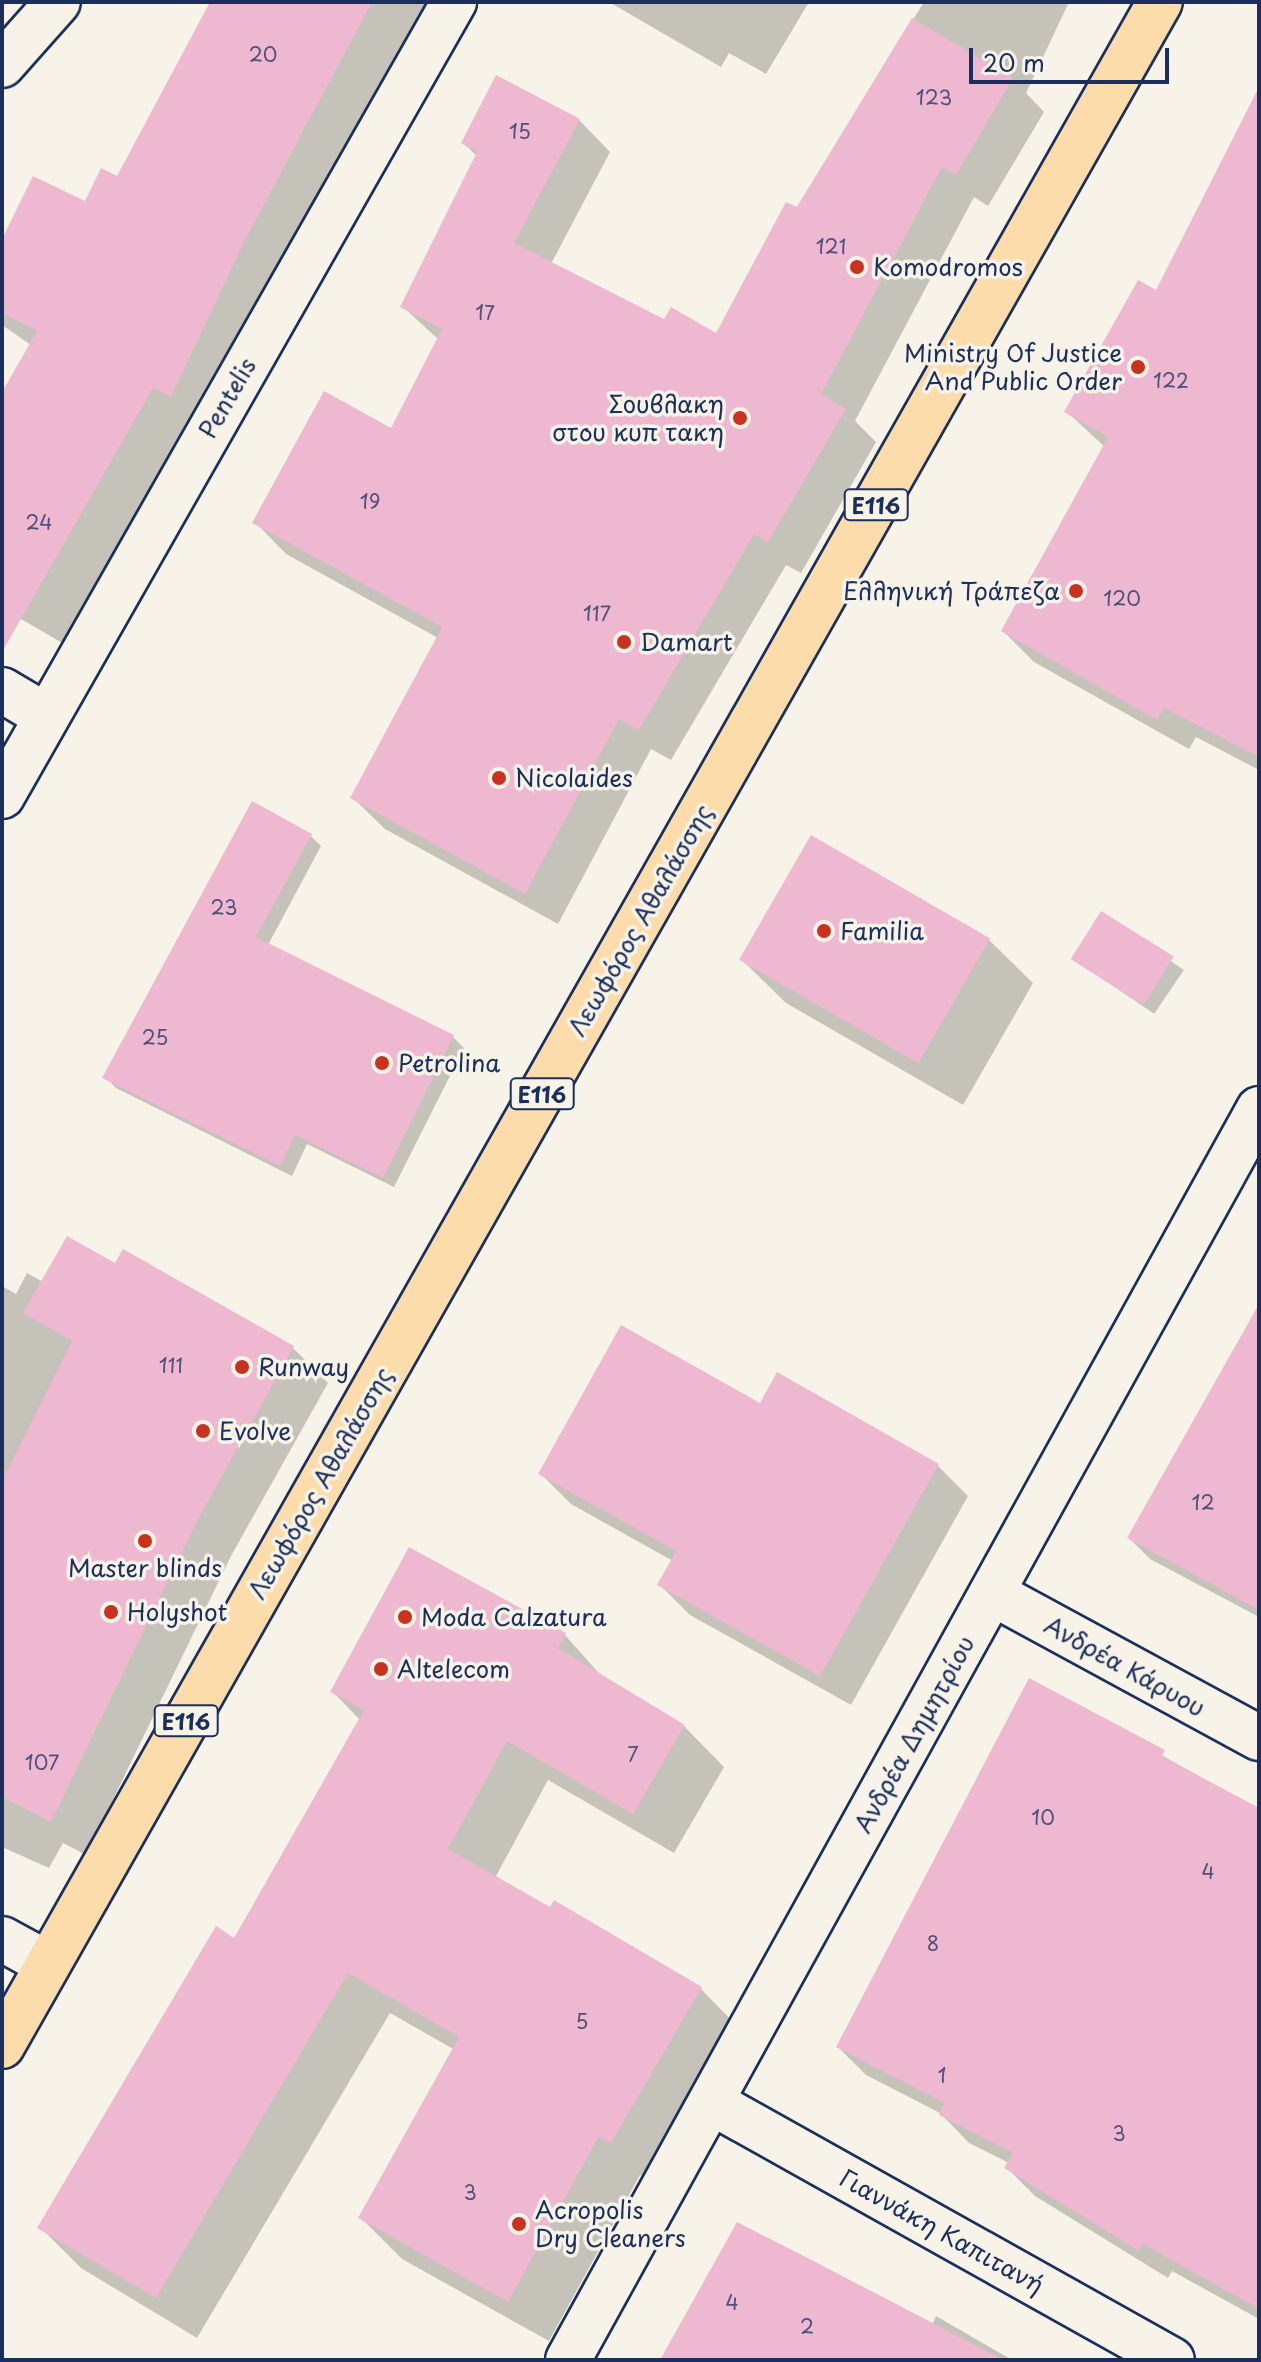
<!DOCTYPE html>
<meta charset="utf-8">
<style>
body{margin:0}
#map{position:relative;width:1261px;height:2362px;overflow:hidden;background:#f7f3e8;font-family:"Playpen Sans",sans-serif}
div>[style]{position:absolute}
.shadow>*{inset:0;background:#0003;transform-origin:0 0}
.building>*{inset:0;background:#eeb8d1;transform-origin:0 0}
.roads{filter:drop-shadow(2px 0 #1b2f5e) drop-shadow(-2px 0 #1b2f5e) drop-shadow(0 2px #1b2f5e) drop-shadow(0 -2px #1b2f5e)}
.minor>*{height:44px;margin:-22px;padding:0 22px;transform-origin:22px;border-radius:22px;background:#f7f3e8}
.major>*{height:44px;margin:-22px;padding:0 22px;transform-origin:22px;border-radius:22px;background:#fddcac}
.dots>*{width:22px;height:22px;translate:-50% -50%;box-sizing:border-box;border:4px solid #f7f3e8;border-radius:50%}
span{translate:-50% -50%;white-space:nowrap;text-align:center;line-height:1.15;-webkit-text-stroke:7px #f7f3e8;paint-order:stroke}
.number-label{font-size:20px;color:#50517b}
.number-label span{-webkit-text-stroke-width:0}
.shield-label span{padding:2px 6px;background:#f7f3e8;border:2px solid;border-radius:6px;-webkit-text-stroke-width:0}
.shield-label{font-size:22px;color:#1b2f5e;font-weight:700}
.poi-label{font-size:24px;color:#1b2f5e}
.left{translate:0 -50%;text-align:left}
.right{translate:-100% -50%;text-align:right}
.street-label{font-size:24px;color:#1b2f5e}
.frame{position:absolute;inset:0;border:4px solid #1b2f5e;pointer-events:none}
.scale{position:absolute;left:969px;top:48px;width:200px;height:36px;box-sizing:border-box;border:4px solid #1b2f5e;border-top:0;padding-left:10px;font-size:24px;line-height:28px;white-space:nowrap;color:#1b2f5e;-webkit-text-stroke:6px #f7f3e8;paint-order:stroke}
</style>
<div id="map">
<div class="shadow">
<i style="clip-path:polygon(212px 2px,428px 2px,281px 276px,64px 644px,2px 608px,2px 396px,31px 345px,2px 325px,2px 246px,86px 204px,118px 179px)"></i>
<i style="clip-path:polygon(609px 2px,809px 2px,766px 74px,729px 53px,721px 67px)"></i>
<i style="clip-path:polygon(924px 2px,1069px 2px,1026px 93px,1044px 112px,988px 206px,974px 197px,855px 421px,876px 442px,801px 573px,786px 565px,671px 760px,651px 749px,558px 924px,385px 829px,353px 798px,438px 638px,286px 554px,255px 522px,391px 431px,439px 340px,402px 306px,477px 156px,463px 143px,579px 120px,610px 152px,551px 264px,665px 321px,717px 336px)"></i>
<i style="clip-path:polygon(1259px 92px,1259px 770px,1196px 737px,1189px 749px,1034px 662px,1003px 631px,1105px 447px,1067px 412px,1157px 293px)"></i>
<i style="clip-path:polygon(310px 835px,321px 846px,268px 945px,453px 1037px,464px 1048px,394px 1187px,307px 1144px,292px 1176px,116px 1088px,105px 1077px)"></i>
<i style="clip-path:polygon(811px 837px,989px 940px,1033px 983px,963px 1105px,786px 1003px,742px 960px)"></i>
<i style="left:1101px;top:914px;width:100px;height:53px;rotate:34deg"></i>
<i style="clip-path:polygon(124px 1252px,293px 1348px,328px 1383px,231px 1556px,86px 1855px,63px 1843px,49px 1868px,2px 1847px,2px 1286px,16px 1294px,27px 1273px,43px 1282px,116px 1266px)"></i>
<i style="clip-path:polygon(1259px 1308px,1259px 1617px,1150px 1559px,1129px 1538px)"></i>
<i style="clip-path:polygon(760px 1405px,938px 1466px,968px 1496px,851px 1705px,690px 1615px,660px 1585px,673px 1561px,571px 1504px,540px 1473px)"></i>
<i style="clip-path:polygon(565px 1635px,604px 1679px,684px 1726px,724px 1767px,674px 1853px,548px 1780px,495px 1878px,701px 1989px,741px 2030px,652px 2182px,640px 2175px,549px 2341px,402px 2259px,361px 2218px,455px 2050px,390px 2013px,197px 2338px,81px 2268px,40px 2227px,235px 1940px,360px 1720px,332px 1691px)"></i>
<i style="clip-path:polygon(1030px 1681px,1259px 1810px,1259px 2319px,1172px 2271px,1168px 2278px,1035px 2196px,1007px 2168px,1009px 2163px,969px 2143px,940px 2113px,866px 2075px,838px 2047px)"></i>
<i style="clip-path:polygon(936px 2316px,1012px 2360px,662px 2360px,932px 2325px)"></i>
</div>
<div class="building">
<i style="clip-path:polygon(210px 2px,372px 2px,245px 240px,171px 397px,153px 388px,2px 652px,2px 392px,37px 331px,2px 313px,2px 239px,33px 176px,85px 201px,101px 168px,117px 176px)"></i>
<i style="clip-path:polygon(912px 18px,1013px 78px,956px 175px,942px 167px,821px 394px,846px 409px,768px 542px,754px 534px,639px 730px,619px 719px,525px 894px,350px 798px,442px 627px,252px 523px,324px 391px,391px 428px,442px 329px,400px 307px,477px 152px,461px 143px,496px 75px,580px 119px,514px 243px,664px 319px,671px 307px,716px 333px,786px 202px,797px 207px)"></i>
<i style="clip-path:polygon(1259px 87px,1259px 757px,1164px 708px,1157px 720px,1001px 631px,1108px 437px,1064px 412px,1138px 280px,1156px 290px)"></i>
<i style="clip-path:polygon(252px 801px,312px 834px,256px 937px,454px 1035px,383px 1178px,295px 1135px,280px 1166px,102px 1078px)"></i>
<i style="left:811px;top:835px;width:207px;height:144px;rotate:30deg"></i>
<i style="left:1101px;top:911px;width:86px;height:57px;rotate:32deg"></i>
<i style="clip-path:polygon(67px 1236px,115px 1263px,123px 1249px,294px 1346px,197px 1521px,51px 1822px,2px 1797px,2px 1481px,72px 1341px,23px 1313px)"></i>
<i style="clip-path:polygon(1259px 1304px,1259px 1610px,1127px 1538px)"></i>
<i style="clip-path:polygon(621px 1325px,760px 1403px,777px 1372px,939px 1464px,820px 1676px,657px 1585px,676px 1551px,538px 1474px)"></i>
<i style="clip-path:polygon(409px 1547px,566px 1633px,558px 1648px,685px 1725px,633px 1814px,507px 1741px,448px 1849px,550px 1907px,554px 1900px,702px 1987px,611px 2143px,599px 2136px,508px 2302px,358px 2218px,459px 2037px,348px 1973px,156px 2298px,37px 2228px,216px 1926px,234px 1938px,364px 1710px,330px 1692px)"></i>
<i style="clip-path:polygon(1029px 1678px,1165px 1750px,1162px 1756px,1259px 1808px,1259px 2309px,1143px 2244px,1139px 2251px,1004px 2168px,1013px 2153px,939px 2115px,944px 2103px,836px 2047px)"></i>
<i style="clip-path:polygon(737px 2222px,798px 2253px,1004px 2360px,660px 2360px)"></i>
</div>
<div class="roads">
<div class="minor">
<i style="left:2px;top:65px;width:84px;rotate:-48.4deg"></i>
<i style="left:2px;top:690px;width:51px;rotate:30.6deg"></i>
<i style="left:2px;top:796px;width:914px;rotate:-60.35deg"></i>
<i style="left:992px;top:1593px;width:304px;rotate:28.5deg"></i>
<i style="left:2px;top:1939px;width:52px;rotate:28.5deg"></i>
<i style="left:711px;top:2102px;width:528px;rotate:29.23deg"></i>
<i style="left:568px;top:2360px;width:1429px;rotate:-61.09deg"></i>
</div>
<div class="major">
<i style="left:2px;top:2046px;width:2349px;rotate:-60.47deg"></i>
</div>
</div>
<div class="dots">
<i style="left:857px;top:267px;background:#c8321e"></i>
<i style="left:1138px;top:367px;background:#c8321e"></i>
<i style="left:740px;top:418px;background:#c8321e"></i>
<i style="left:1076px;top:591px;background:#c8321e"></i>
<i style="left:624px;top:642px;background:#c8321e"></i>
<i style="left:499px;top:778px;background:#c8321e"></i>
<i style="left:824px;top:931px;background:#c8321e"></i>
<i style="left:382px;top:1063px;background:#c8321e"></i>
<i style="left:242px;top:1367px;background:#c8321e"></i>
<i style="left:203px;top:1431px;background:#c8321e"></i>
<i style="left:145px;top:1541px;background:#c8321e"></i>
<i style="left:111px;top:1612px;background:#c8321e"></i>
<i style="left:405px;top:1617px;background:#c8321e"></i>
<i style="left:381px;top:1669px;background:#c8321e"></i>
<i style="left:519px;top:2224px;background:#c8321e"></i>
</div>
<div class="number-label">
<span style="left:263px;top:54px">20</span>
<span style="left:934px;top:97px">123</span>
<span style="left:520px;top:131px">15</span>
<span style="left:831px;top:246px">121</span>
<span style="left:485px;top:312px">17</span>
<span style="left:1171px;top:380px">122</span>
<span style="left:370px;top:501px">19</span>
<span style="left:39px;top:522px">24</span>
<span style="left:1122px;top:598px">120</span>
<span style="left:597px;top:613px">117</span>
<span style="left:224px;top:907px">23</span>
<span style="left:155px;top:1037px">25</span>
<span style="left:171px;top:1365px">111</span>
<span style="left:1203px;top:1502px">12</span>
<span style="left:633px;top:1754px">7</span>
<span style="left:42px;top:1762px">107</span>
<span style="left:1043px;top:1817px">10</span>
<span style="left:1208px;top:1871px">4</span>
<span style="left:933px;top:1943px">8</span>
<span style="left:582px;top:2021px">5</span>
<span style="left:942px;top:2075px">1</span>
<span style="left:1119px;top:2133px">3</span>
<span style="left:470px;top:2192px">3</span>
<span style="left:732px;top:2302px">4</span>
<span style="left:807px;top:2326px">2</span>
</div>
<div class="shield-label">
<span style="left:876px;top:505px">E116</span>
<span style="left:542px;top:1094px">E116</span>
<span style="left:186px;top:1721px">E116</span>
</div>
<div class="poi-label">
<span class="left" style="left:873px;top:267px">Komodromos</span>
<span class="right" style="left:1122px;top:367px">Ministry Of Justice<br>And Public Order</span>
<span class="right" style="left:724px;top:418px">Σουβλακη<br>στου κυπ τακη</span>
<span class="right" style="left:1060px;top:591px">Ελληνική Τράπεζα</span>
<span class="left" style="left:640px;top:642px">Damart</span>
<span class="left" style="left:515px;top:778px">Nicolaides</span>
<span class="left" style="left:840px;top:931px">Familia</span>
<span class="left" style="left:398px;top:1063px">Petrolina</span>
<span class="left" style="left:258px;top:1367px">Runway</span>
<span class="left" style="left:219px;top:1431px">Evolve</span>
<span style="left:145px;top:1568px">Master blinds</span>
<span class="left" style="left:127px;top:1612px">Holyshot</span>
<span class="left" style="left:421px;top:1617px">Moda Calzatura</span>
<span class="left" style="left:397px;top:1669px">Altelecom</span>
<span class="left" style="left:535px;top:2224px">Acropolis<br>Dry Cleaners</span>
</div>
<div class="street-label">
<span style="left:227px;top:398px;rotate:-60deg">Pentelis</span>
<span style="left:640px;top:920px;rotate:-60deg">Λεωφόρος Αθαλάσσης</span>
<span style="left:320px;top:1483px;rotate:-60deg">Λεωφόρος Αθαλάσσης</span>
<span style="left:1125px;top:1666px;rotate:29deg">Ανδρέα Κάρυου</span>
<span style="left:914px;top:1734px;rotate:-61deg">Ανδρέα Δημητρίου</span>
<span style="left:942px;top:2231px;rotate:29deg">Γιαννάκη Καπιτανή</span>
</div>
<div class="frame"></div>
<div class="scale">20 m</div>
</div>
